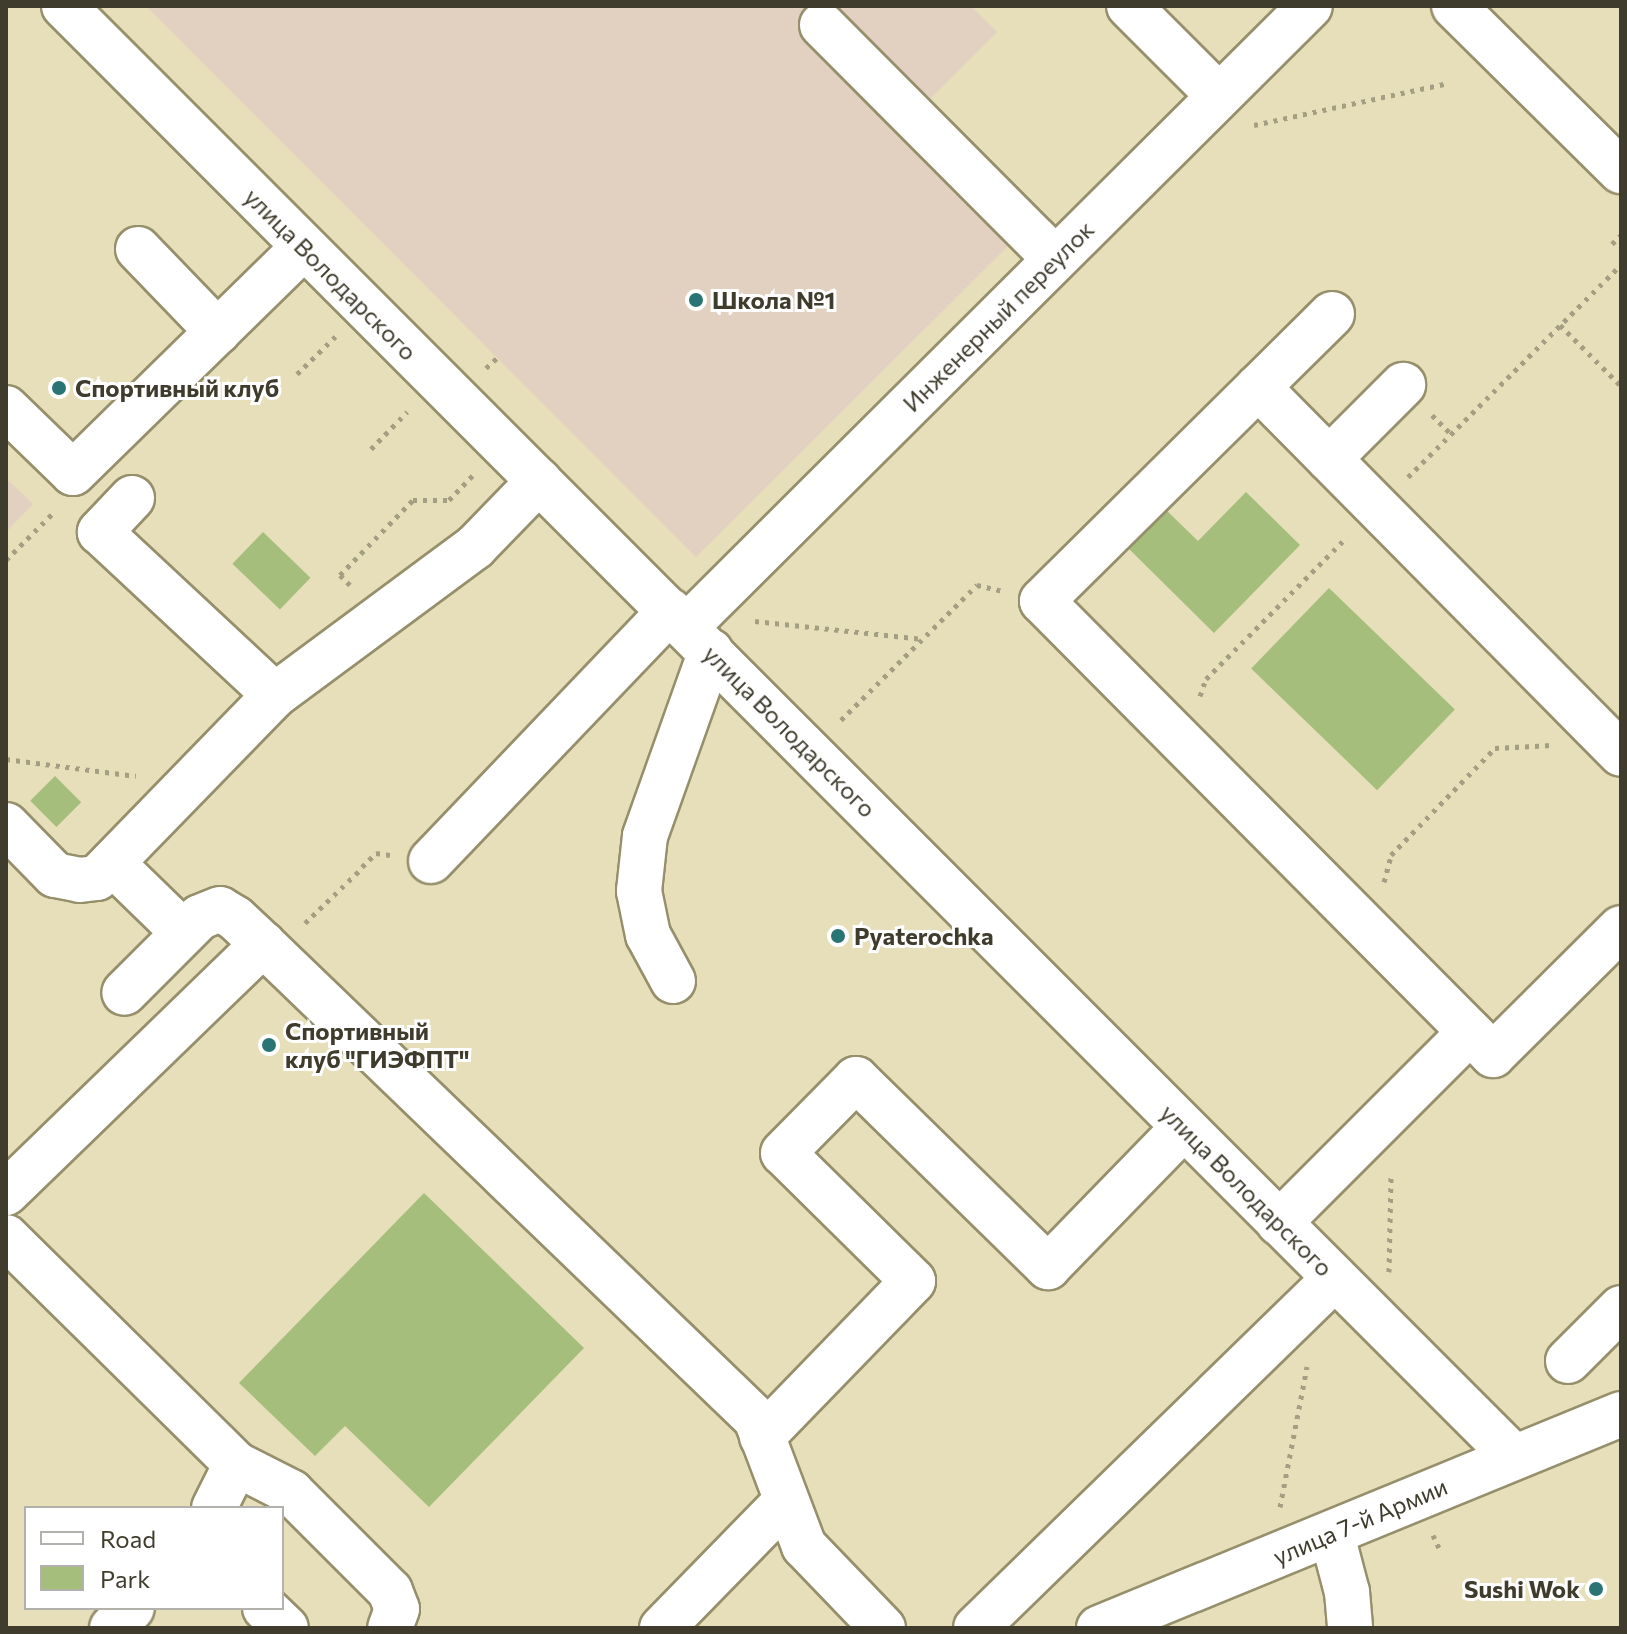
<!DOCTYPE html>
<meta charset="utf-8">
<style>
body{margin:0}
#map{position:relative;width:1627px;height:1634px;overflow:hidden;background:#e6dfba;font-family:Commissioner,sans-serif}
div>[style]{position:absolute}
.education>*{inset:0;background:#e2d1c0}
.green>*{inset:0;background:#a6be7c;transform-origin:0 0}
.path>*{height:5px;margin-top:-2.5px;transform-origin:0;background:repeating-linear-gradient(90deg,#a49f82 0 4px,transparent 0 10px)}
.roads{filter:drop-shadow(2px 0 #968f6c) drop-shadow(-2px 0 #968f6c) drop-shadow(0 2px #968f6c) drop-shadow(0 -2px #968f6c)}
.minor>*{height:44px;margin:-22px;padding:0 22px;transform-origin:22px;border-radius:22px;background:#fff}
.dots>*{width:22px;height:22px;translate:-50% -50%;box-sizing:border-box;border:4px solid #fff;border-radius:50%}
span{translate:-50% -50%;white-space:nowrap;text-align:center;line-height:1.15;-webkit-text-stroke:6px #fff;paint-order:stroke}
.street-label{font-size:24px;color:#3f3c2d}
.poi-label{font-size:24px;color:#3f3c2d;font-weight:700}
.left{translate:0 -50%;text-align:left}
.right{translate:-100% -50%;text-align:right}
.frame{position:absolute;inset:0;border:8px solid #3f3c2d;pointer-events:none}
.legend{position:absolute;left:24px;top:1506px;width:260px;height:104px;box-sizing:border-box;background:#fff;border:2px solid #b2b1ab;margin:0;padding:10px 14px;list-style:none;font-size:24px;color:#3f3c2d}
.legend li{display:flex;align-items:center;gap:16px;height:40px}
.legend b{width:40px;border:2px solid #b2b1ab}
</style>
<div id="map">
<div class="education">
<i style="clip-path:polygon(146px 6px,971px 6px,997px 32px,926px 103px,1011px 243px,696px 557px)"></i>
<i style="clip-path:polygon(6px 478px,33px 504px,6px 532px)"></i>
</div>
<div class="green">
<i style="clip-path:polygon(1246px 492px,1300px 545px,1214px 633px,1124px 544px,1162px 506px,1198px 541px)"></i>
<i style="left:263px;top:532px;width:66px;height:44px;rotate:44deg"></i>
<i style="left:1329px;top:588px;width:175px;height:112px;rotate:44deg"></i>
<i style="left:55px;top:776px;width:37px;height:35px;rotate:45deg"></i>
<i style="clip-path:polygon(424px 1193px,584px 1348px,429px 1507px,345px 1426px,315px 1456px,239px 1383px)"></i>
</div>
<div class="path">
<i style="left:1254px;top:125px;width:199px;rotate:-12.2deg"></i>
<i style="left:1612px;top:244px;width:13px;rotate:-45deg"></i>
<i style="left:1560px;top:325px;width:86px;rotate:45deg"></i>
<i style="left:486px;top:368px;width:15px;rotate:-42deg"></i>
<i style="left:297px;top:374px;width:54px;rotate:-44.3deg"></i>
<i style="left:1432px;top:415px;width:27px;rotate:45deg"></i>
<i style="left:371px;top:449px;width:52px;rotate:-45.8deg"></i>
<i style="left:1408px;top:477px;width:301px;rotate:-44.9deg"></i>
<i style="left:6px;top:560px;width:69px;rotate:-45deg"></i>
<i style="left:350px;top:585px;width:14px;rotate:-135deg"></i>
<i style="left:340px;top:575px;width:105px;rotate:-45.8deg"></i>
<i style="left:413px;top:500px;width:36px"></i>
<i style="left:449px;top:500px;width:35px;rotate:-46deg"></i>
<i style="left:755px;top:621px;width:169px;rotate:6.1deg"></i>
<i style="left:1200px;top:696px;width:18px;rotate:-71deg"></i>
<i style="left:1206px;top:679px;width:200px;rotate:-45.2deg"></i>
<i style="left:841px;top:720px;width:192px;rotate:-44.8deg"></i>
<i style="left:977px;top:585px;width:26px;rotate:13deg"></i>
<i style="left:6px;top:759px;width:131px;rotate:7.5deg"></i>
<i style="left:362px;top:867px;width:20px;rotate:-45deg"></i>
<i style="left:376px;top:853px;width:14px;rotate:8deg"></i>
<i style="left:1384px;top:882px;width:28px;rotate:-75deg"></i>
<i style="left:1391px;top:855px;width:149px;rotate:-45.8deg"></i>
<i style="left:1495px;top:748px;width:57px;rotate:-3deg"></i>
<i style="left:305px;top:923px;width:75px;rotate:-43.9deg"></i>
<i style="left:1389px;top:1272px;width:98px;rotate:-88.8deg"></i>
<i style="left:1280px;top:1507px;width:143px;rotate:-79.1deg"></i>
<i style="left:1433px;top:1535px;width:17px;rotate:65deg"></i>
</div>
<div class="roads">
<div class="minor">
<i style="left:64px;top:6px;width:2051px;rotate:45.02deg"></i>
<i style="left:1129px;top:6px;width:127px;rotate:45deg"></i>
<i style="left:1454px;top:6px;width:235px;rotate:44.7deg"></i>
<i style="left:822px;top:25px;width:330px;rotate:45.1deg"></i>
<i style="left:138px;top:249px;width:115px;rotate:46.1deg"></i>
<i style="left:1332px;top:314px;width:408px;rotate:135.3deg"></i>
<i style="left:1042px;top:601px;width:640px;rotate:45.19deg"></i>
<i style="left:1493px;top:1055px;width:180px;rotate:-44.8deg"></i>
<i style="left:1258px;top:387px;width:516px;rotate:45.31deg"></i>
<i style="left:6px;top:408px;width:93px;rotate:44.1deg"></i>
<i style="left:73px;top:473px;width:323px;rotate:-44.4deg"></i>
<i style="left:1329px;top:459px;width:105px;rotate:-45deg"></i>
<i style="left:132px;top:498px;width:47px;rotate:133.3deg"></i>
<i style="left:100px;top:532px;width:239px;rotate:43deg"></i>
<i style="left:686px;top:627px;width:880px;rotate:-44.86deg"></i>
<i style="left:6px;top:825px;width:70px;rotate:45.6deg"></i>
<i style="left:55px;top:875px;width:25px;rotate:11deg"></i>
<i style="left:80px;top:880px;width:17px;rotate:-7deg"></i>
<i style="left:97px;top:878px;width:255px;rotate:-45.8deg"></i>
<i style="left:275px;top:695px;width:249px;rotate:-36.5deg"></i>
<i style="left:475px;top:547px;width:92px;rotate:-45.9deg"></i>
<i style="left:431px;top:861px;width:346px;rotate:-46.3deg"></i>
<i style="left:112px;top:863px;width:100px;rotate:44.2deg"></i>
<i style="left:263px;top:944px;width:685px;rotate:43.93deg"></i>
<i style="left:756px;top:1419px;width:136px;rotate:69.3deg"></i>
<i style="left:804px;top:1546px;width:114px;rotate:46.1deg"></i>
<i style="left:673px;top:981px;width:52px;rotate:-118.5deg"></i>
<i style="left:648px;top:935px;width:45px;rotate:-101.6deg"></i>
<i style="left:639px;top:891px;width:55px;rotate:-83.8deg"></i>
<i style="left:645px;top:836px;width:196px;rotate:-70.4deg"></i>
<i style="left:6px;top:1193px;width:358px;rotate:-44.1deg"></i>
<i style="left:263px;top:944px;width:38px;rotate:-137deg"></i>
<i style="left:235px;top:918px;width:17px;rotate:-149deg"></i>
<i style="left:220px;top:909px;width:22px;rotate:158deg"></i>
<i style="left:200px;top:917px;width:107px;rotate:135deg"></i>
<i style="left:1279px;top:1223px;width:270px;rotate:-45deg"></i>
<i style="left:6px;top:1237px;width:323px;rotate:44.6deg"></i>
<i style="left:236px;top:1464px;width:49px;rotate:116.6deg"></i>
<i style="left:1568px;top:1361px;width:75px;rotate:-45deg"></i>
<i style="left:762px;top:1437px;width:217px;rotate:-45.9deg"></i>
<i style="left:913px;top:1281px;width:182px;rotate:-135.4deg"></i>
<i style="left:783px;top:1153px;width:104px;rotate:-45.4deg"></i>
<i style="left:856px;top:1079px;width:269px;rotate:44.4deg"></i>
<i style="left:1048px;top:1267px;width:194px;rotate:-45.8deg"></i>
<i style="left:236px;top:1464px;width:62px;rotate:27deg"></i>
<i style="left:291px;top:1492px;width:140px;rotate:45deg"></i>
<i style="left:390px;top:1591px;width:19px;rotate:69deg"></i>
<i style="left:397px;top:1609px;width:20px;rotate:110deg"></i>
<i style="left:1332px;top:1535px;width:59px;rotate:75.3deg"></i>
<i style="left:1347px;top:1592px;width:36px;rotate:85deg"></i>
<i style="left:265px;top:1608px;width:29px;rotate:44deg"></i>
<i style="left:112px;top:1628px;width:28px;rotate:-45deg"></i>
<i style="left:662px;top:1628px;width:177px;rotate:-45.7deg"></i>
<i style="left:976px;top:1628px;width:501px;rotate:-44.27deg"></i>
<i style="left:1099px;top:1628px;width:564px;rotate:-22.29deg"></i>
</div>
</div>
<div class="dots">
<i style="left:696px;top:300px;background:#2a7475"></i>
<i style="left:59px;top:388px;background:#2a7475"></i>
<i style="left:838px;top:936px;background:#2a7475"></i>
<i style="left:269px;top:1045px;background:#2a7475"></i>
<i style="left:1596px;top:1589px;background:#2a7475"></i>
</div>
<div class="street-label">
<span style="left:331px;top:274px;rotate:45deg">улица Володарского</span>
<span style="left:998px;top:316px;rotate:-45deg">Инженерный переулок</span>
<span style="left:790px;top:731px;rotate:45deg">улица Володарского</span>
<span style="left:1247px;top:1190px;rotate:45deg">улица Володарского</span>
<span style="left:1360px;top:1521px;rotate:-23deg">улица 7-й Армии</span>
</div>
<div class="poi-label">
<span class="left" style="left:712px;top:300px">Школа №1</span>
<span class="left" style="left:75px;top:388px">Спортивный клуб</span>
<span class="left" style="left:854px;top:936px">Pyaterochka</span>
<span class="left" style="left:285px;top:1045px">Спортивный<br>клуб "ГИЭФПТ"</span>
<span class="right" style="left:1580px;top:1589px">Sushi Wok</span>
</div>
<div class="frame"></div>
<ul class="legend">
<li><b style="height:10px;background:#fff"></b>Road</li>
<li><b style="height:22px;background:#a6be7c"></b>Park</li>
</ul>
</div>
